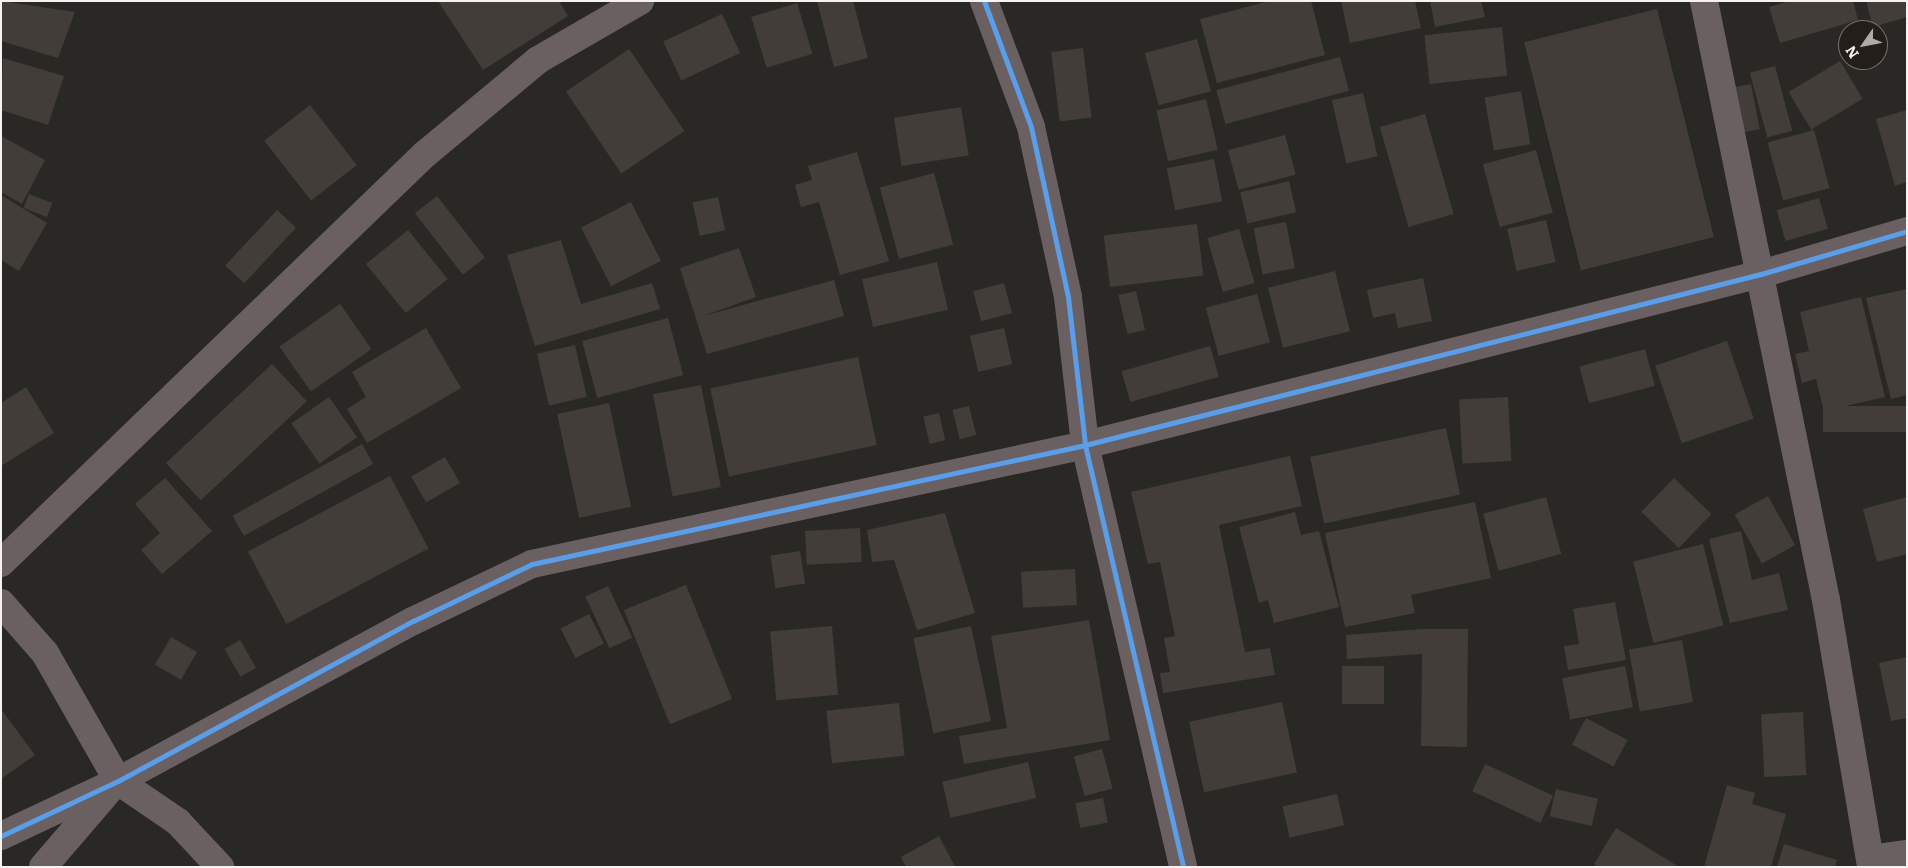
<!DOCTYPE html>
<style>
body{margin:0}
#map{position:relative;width:1908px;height:868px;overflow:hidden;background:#2a2825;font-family:Literata,serif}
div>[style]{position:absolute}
.building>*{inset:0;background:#423d38;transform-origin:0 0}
.minor>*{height:28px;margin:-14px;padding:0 14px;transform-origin:14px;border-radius:14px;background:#6a6062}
.cycleway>*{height:5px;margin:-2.5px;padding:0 2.5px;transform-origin:2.5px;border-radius:2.5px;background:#5a9eea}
span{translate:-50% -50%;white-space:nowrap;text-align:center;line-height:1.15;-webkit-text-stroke:4px #231e1a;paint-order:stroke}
.frame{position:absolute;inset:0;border:2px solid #f5f2ef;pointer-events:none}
.north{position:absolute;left:1838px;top:20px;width:50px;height:50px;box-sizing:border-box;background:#231e1a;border:1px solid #77736f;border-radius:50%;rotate:237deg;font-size:14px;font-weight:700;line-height:20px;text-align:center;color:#f5f2ef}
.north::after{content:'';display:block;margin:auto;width:18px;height:22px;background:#aeaba8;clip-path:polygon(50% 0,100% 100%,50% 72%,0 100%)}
</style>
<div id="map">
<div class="building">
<i style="clip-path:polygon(2px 1px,75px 12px,58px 58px,1px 41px)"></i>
<i style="clip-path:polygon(438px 1px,559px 1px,568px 16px,483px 70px)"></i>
<i style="clip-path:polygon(817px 1px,853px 1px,868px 58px,834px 67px)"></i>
<i style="clip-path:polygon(1270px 1px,1311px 1px,1325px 55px,1217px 83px,1200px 19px)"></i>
<i style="clip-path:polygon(1341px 1px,1415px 1px,1421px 28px,1350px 43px)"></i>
<i style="clip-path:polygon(1430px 1px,1481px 1px,1485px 17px,1435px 27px)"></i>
<i style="clip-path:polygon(1790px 1px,1853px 1px,1858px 20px,1780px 43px,1769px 7px)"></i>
<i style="clip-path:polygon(1866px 1px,1907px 1px,1907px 17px,1873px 27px)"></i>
<i style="left:797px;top:3px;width:53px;height:48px;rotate:73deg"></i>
<i style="left:1657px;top:9px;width:235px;height:137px;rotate:76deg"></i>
<i style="left:722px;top:14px;width:43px;height:65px;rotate:65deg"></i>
<i style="left:1502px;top:27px;width:49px;height:78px;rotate:84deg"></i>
<i style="left:1197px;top:39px;width:54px;height:54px;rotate:75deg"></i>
<i style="left:1083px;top:48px;width:70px;height:32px;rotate:83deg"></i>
<i style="left:629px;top:49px;width:99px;height:76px;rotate:56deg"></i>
<i style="left:1340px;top:57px;width:35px;height:128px;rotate:75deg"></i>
<i style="clip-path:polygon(3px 58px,64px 76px,48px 125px,1px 110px)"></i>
<i style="left:1840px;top:61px;width:44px;height:60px;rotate:59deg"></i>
<i style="left:1775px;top:66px;width:67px;height:26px;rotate:75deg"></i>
<i style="left:1751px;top:84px;width:46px;height:19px;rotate:79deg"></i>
<i style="left:1521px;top:91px;width:54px;height:37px;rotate:80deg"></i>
<i style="left:1363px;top:93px;width:65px;height:32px;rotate:77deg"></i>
<i style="left:1206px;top:99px;width:52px;height:51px;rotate:77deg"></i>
<i style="left:310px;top:105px;width:76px;height:58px;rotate:52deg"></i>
<i style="left:961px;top:107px;width:49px;height:68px;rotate:81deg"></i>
<i style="clip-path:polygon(1907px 110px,1907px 182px,1895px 186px,1876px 119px)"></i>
<i style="left:1425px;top:114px;width:104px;height:47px;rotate:74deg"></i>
<i style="left:1814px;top:130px;width:60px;height:48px;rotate:75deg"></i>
<i style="left:1285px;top:135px;width:41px;height:59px;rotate:75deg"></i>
<i style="clip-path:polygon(1px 136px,45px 160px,22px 204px,1px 192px)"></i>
<i style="left:1536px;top:150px;width:65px;height:55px;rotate:75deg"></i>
<i style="clip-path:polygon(857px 152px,889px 261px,840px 275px,819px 202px,801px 207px,795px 185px,812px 180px,808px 166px)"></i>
<i style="left:1214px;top:159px;width:43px;height:48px;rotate:79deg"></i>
<i style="left:934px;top:173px;width:74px;height:56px;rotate:75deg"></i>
<i style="left:1289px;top:181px;width:32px;height:50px;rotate:77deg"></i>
<i style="left:29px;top:194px;width:25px;height:15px;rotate:21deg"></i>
<i style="clip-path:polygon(1px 195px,47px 223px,19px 271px,1px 260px)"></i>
<i style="left:437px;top:196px;width:78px;height:28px;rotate:52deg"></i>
<i style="left:718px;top:197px;width:34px;height:26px;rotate:78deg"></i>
<i style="left:1819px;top:198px;width:32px;height:44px;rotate:74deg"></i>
<i style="left:631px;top:202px;width:66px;height:56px;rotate:63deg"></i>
<i style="left:277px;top:210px;width:26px;height:76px;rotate:43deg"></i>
<i style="left:1546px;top:220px;width:43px;height:40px;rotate:77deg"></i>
<i style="left:1286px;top:222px;width:47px;height:33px;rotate:79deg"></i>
<i style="left:1197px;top:224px;width:52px;height:94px;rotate:83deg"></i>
<i style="left:1239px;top:229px;width:56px;height:33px;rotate:74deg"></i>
<i style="left:408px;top:230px;width:63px;height:54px;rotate:51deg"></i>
<i style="clip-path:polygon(561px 240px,581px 304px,652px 283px,660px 309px,535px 346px,507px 255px)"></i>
<i style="clip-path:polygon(739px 248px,756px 297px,703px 316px,834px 280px,844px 316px,707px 354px,680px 268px)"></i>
<i style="left:937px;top:262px;width:49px;height:77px;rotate:77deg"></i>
<i style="left:1335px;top:271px;width:62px;height:69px;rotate:76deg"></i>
<i style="clip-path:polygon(1423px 278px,1432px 321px,1398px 328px,1395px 313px,1373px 318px,1367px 290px)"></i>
<i style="left:1004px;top:283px;width:31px;height:32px;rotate:75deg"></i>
<i style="clip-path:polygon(1907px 289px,1907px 395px,1891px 399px,1866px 298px)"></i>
<i style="left:1136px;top:291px;width:40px;height:18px;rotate:77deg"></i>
<i style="left:1257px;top:294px;width:50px;height:53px;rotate:75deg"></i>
<i style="clip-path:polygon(1861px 297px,1885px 397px,1824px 411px,1816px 379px,1802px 383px,1795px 354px,1809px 351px,1800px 312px)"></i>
<i style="left:340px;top:304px;width:55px;height:74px;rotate:55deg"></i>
<i style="left:668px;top:318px;width:59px;height:89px;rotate:75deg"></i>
<i style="clip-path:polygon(426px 328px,461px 388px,367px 443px,347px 409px,366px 397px,352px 372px)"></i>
<i style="left:1004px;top:328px;width:37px;height:35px;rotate:77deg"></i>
<i style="left:1727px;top:341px;width:82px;height:76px;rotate:71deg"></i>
<i style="left:575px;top:345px;width:53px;height:39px;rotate:77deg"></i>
<i style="left:1210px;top:346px;width:32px;height:92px;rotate:74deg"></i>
<i style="left:1645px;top:349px;width:38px;height:68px;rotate:75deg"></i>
<i style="left:858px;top:357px;width:90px;height:151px;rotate:78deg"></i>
<i style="left:272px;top:364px;width:51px;height:145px;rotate:47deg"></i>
<i style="left:701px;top:385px;width:104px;height:49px;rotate:79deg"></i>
<i style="clip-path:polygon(26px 387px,54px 433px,1px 466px,1px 403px)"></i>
<i style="left:329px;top:397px;width:49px;height:46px;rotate:55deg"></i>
<i style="left:1508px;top:397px;width:64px;height:49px;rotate:87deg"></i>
<i style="left:609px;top:403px;width:106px;height:53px;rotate:78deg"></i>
<i style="left:969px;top:406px;width:30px;height:17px;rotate:76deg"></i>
<i style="left:1907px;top:406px;width:26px;height:84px;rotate:90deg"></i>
<i style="left:939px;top:413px;width:28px;height:16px;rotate:77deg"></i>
<i style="left:1446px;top:428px;width:68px;height:139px;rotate:78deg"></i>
<i style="left:362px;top:444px;width:23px;height:148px;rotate:61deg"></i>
<i style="clip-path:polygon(1290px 456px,1302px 506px,1219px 525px,1245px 652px,1270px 648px,1275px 675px,1163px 693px,1160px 673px,1170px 672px,1164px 638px,1175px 636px,1160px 562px,1148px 564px,1131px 492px)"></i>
<i style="left:445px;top:457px;width:30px;height:39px;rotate:60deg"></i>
<i style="left:390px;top:476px;width:82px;height:161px;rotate:62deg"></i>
<i style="clip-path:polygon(165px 478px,212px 531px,162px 574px,141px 550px,160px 533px,135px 504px)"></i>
<i style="left:1674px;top:478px;width:52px;height:47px;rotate:44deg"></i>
<i style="left:1768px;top:496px;width:56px;height:38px;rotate:61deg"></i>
<i style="left:1546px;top:497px;width:59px;height:65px;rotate:75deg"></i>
<i style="clip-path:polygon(1907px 497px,1907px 554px,1877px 562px,1863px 509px)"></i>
<i style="clip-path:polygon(1475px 502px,1491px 578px,1411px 595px,1415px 613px,1345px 627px,1325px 533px)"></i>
<i style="clip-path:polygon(1295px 512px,1301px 535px,1319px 531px,1339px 607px,1274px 623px,1268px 600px,1259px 603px,1239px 527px)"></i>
<i style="clip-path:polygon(945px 513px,975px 613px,917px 630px,894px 560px,872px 562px,867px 530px)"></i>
<i style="left:860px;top:528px;width:34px;height:55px;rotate:87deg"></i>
<i style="clip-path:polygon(1741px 531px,1752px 580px,1779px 573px,1788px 610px,1730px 623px,1709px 539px)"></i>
<i style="left:1703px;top:544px;width:84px;height:72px;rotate:76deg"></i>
<i style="left:800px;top:551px;width:33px;height:30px;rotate:81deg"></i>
<i style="left:1075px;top:569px;width:36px;height:54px;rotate:87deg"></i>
<i style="left:686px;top:585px;width:123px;height:67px;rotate:68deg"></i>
<i style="left:608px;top:586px;width:57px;height:25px;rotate:65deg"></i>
<i style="clip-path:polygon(1615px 602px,1626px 660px,1568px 670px,1564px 646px,1579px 644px,1573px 609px)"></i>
<i style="left:589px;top:614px;width:33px;height:32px;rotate:63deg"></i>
<i style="clip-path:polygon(1089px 620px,1110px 740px,964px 764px,959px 736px,1007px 728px,991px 636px)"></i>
<i style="left:832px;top:626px;width:69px;height:62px;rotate:85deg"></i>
<i style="left:971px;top:626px;width:97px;height:59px;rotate:78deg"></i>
<i style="clip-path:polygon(1468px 629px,1467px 747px,1421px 746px,1422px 654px,1347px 659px,1346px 635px,1422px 629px)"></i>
<i style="left:171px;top:637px;width:30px;height:32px;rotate:30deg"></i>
<i style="left:240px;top:640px;width:32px;height:18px;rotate:60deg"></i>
<i style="left:1682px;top:640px;width:63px;height:54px;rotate:80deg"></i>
<i style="clip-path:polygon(1907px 657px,1907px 718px,1891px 721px,1879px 663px)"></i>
<i style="left:1342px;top:666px;width:42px;height:38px"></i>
<i style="left:1625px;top:666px;width:42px;height:64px;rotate:79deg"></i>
<i style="left:1282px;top:702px;width:72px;height:95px;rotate:78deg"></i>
<i style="left:899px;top:703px;width:53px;height:73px;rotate:84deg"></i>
<i style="clip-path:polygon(1px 709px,35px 755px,1px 779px)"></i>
<i style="left:1803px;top:712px;width:63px;height:42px;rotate:87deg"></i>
<i style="left:1586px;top:718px;width:47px;height:30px;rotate:28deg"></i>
<i style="left:1102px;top:749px;width:41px;height:29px;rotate:75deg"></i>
<i style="left:1028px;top:762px;width:37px;height:88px;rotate:77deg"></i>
<i style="left:1485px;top:764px;width:75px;height:30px;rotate:25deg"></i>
<i style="clip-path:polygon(1727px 785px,1755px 793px,1752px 804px,1786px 814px,1771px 867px,1704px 867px)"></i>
<i style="left:1556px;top:789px;width:43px;height:28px;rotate:13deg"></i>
<i style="left:1337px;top:794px;width:32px;height:56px;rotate:77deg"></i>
<i style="left:1103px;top:798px;width:25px;height:28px;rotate:79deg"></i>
<i style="clip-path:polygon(1616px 828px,1679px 867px,1598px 867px,1594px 864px)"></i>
<i style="clip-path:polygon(939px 836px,955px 867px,906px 867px,901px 857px)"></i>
<i style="clip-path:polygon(1784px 844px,1837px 860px,1835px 867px,1777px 867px)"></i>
</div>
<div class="minor">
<i style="left:984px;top:1px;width:134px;rotate:69.5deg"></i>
<i style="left:1031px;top:127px;width:174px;rotate:77.7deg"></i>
<i style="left:1068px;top:297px;width:149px;rotate:83.4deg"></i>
<i style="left:1085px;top:445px;width:433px;rotate:76.9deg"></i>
<i style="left:1704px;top:1px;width:611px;rotate:78.49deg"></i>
<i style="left:1826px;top:600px;width:271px;rotate:80.4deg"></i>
<i style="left:1px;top:563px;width:588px;rotate:-43.97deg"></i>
<i style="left:424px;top:155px;width:148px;rotate:-39.8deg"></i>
<i style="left:538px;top:60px;width:118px;rotate:-30deg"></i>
<i style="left:1px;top:603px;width:67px;rotate:48.7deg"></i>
<i style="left:45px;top:653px;width:147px;rotate:60.3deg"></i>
<i style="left:118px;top:781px;width:73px;rotate:34.3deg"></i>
<i style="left:178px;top:822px;width:62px;rotate:47deg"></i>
<i style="left:1px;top:836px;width:129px;rotate:-25.2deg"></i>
<i style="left:118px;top:781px;width:336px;rotate:-28.5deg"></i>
<i style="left:413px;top:621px;width:132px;rotate:-25.6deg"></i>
<i style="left:532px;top:564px;width:566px;rotate:-12.14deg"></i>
<i style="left:1085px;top:445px;width:697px;rotate:-14.2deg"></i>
<i style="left:1761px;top:274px;width:152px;rotate:-16.4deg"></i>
<i style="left:1870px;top:859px;width:37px;rotate:-8deg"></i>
<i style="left:43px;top:867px;width:103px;rotate:-49.3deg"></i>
</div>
<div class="cycleway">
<i style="left:984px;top:1px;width:134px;rotate:69.5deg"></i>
<i style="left:1031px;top:127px;width:174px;rotate:77.7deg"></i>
<i style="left:1068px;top:297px;width:149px;rotate:83.4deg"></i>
<i style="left:1085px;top:445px;width:433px;rotate:76.9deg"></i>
<i style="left:1px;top:836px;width:129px;rotate:-25.2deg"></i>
<i style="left:118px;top:781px;width:336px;rotate:-28.5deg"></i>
<i style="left:413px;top:621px;width:132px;rotate:-25.6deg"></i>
<i style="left:532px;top:564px;width:566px;rotate:-12.14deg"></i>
<i style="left:1085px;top:445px;width:697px;rotate:-14.2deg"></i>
<i style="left:1761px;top:274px;width:152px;rotate:-16.4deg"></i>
</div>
<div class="frame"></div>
<div class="north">N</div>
</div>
